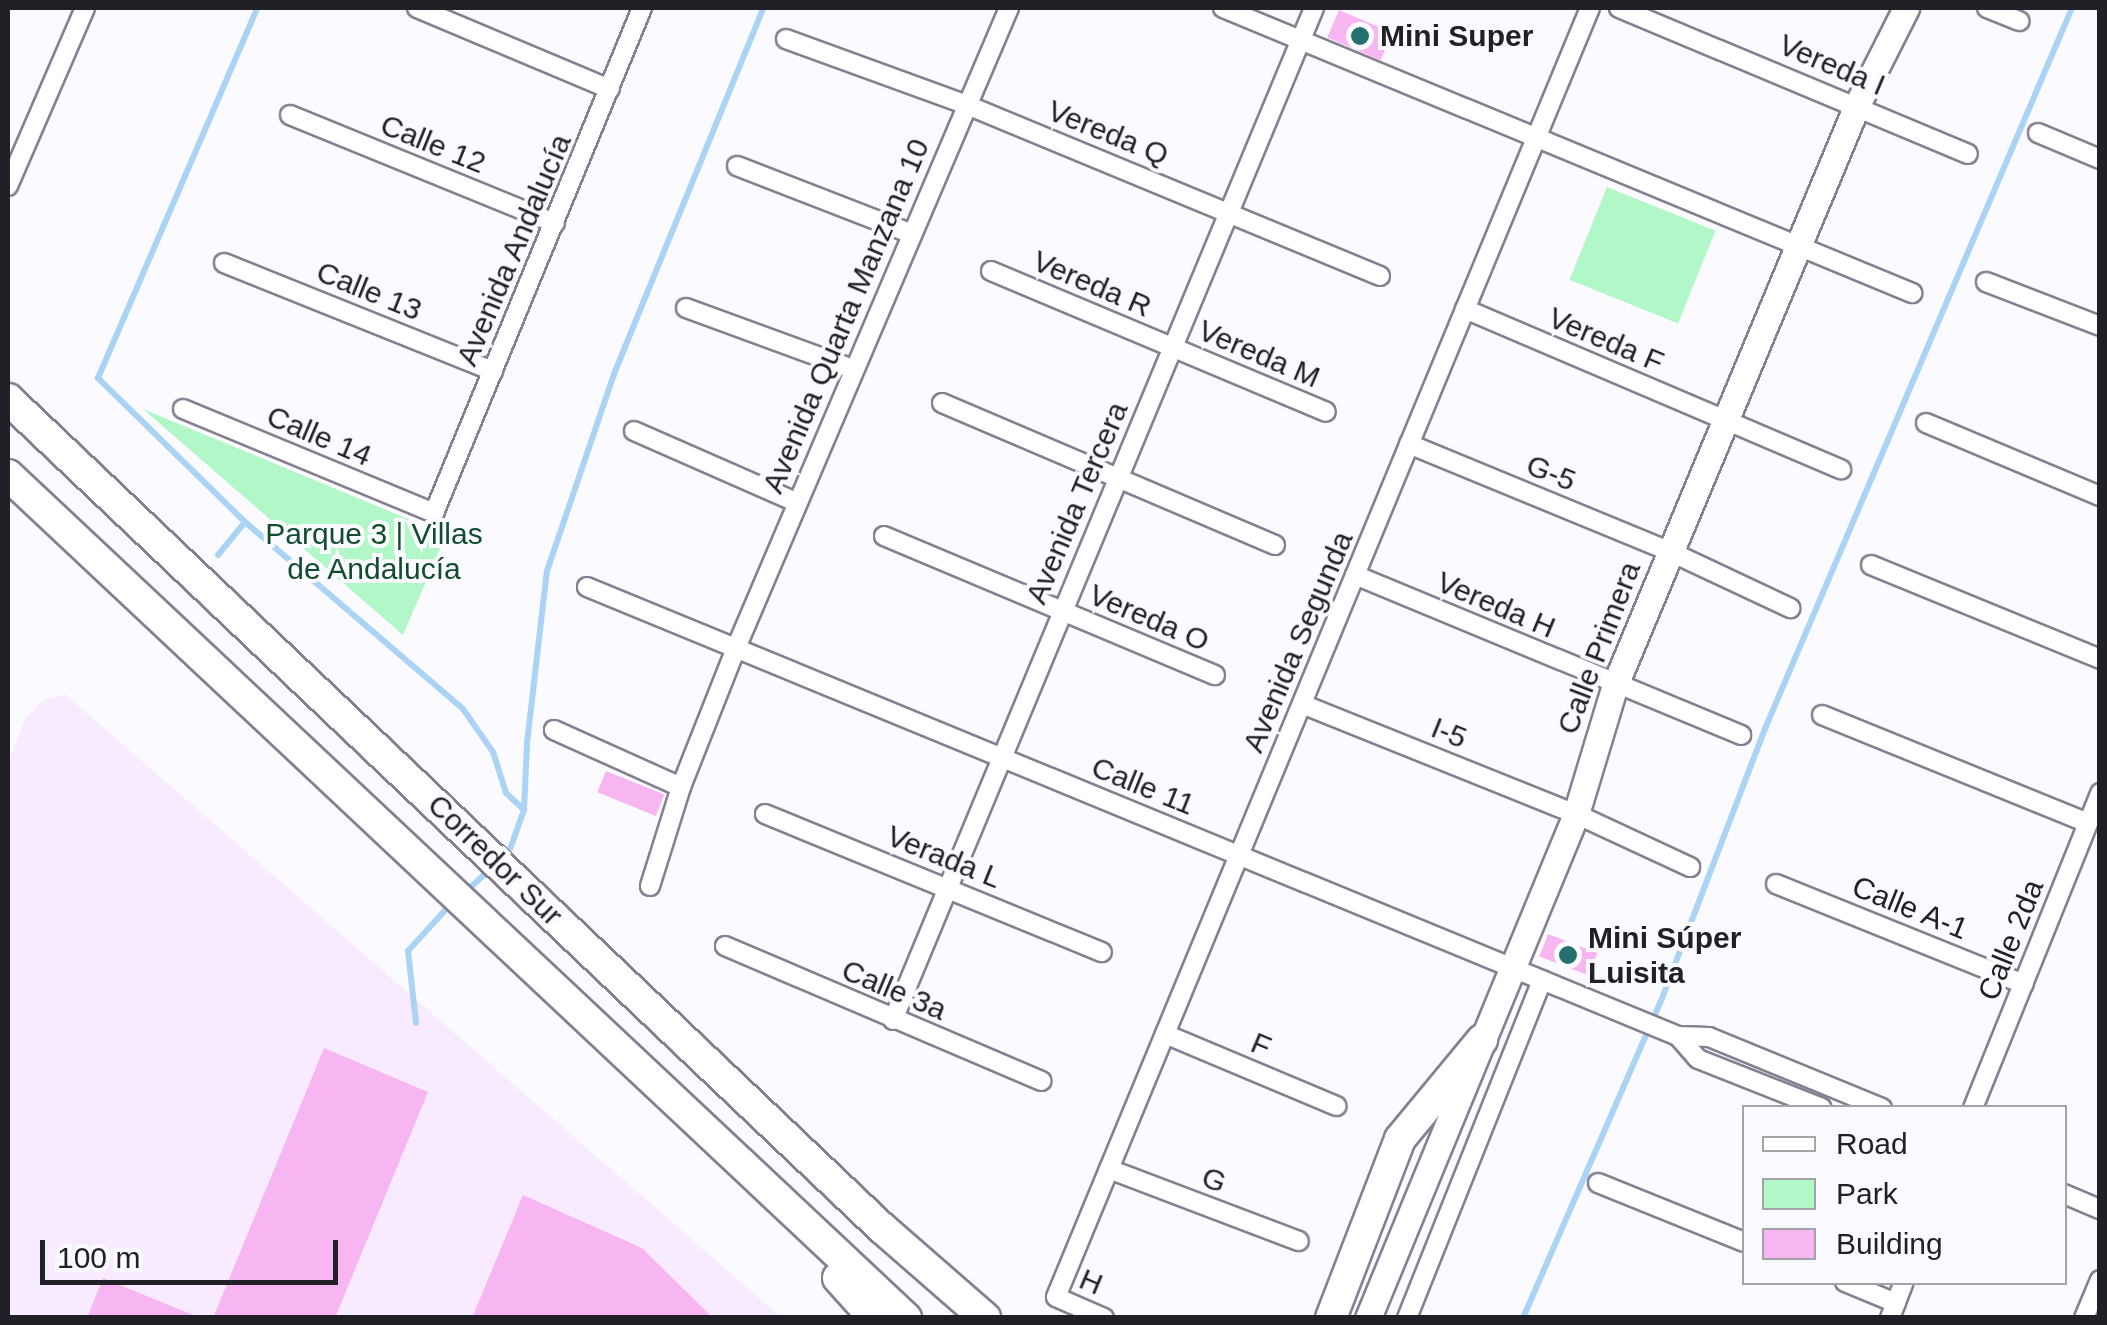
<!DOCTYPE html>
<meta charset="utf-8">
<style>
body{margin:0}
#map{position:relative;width:2107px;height:1325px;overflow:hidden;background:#fbfafe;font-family:Helvetica,sans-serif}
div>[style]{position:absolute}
.industrial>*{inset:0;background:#f9ebff}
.green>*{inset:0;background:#b1f7c8;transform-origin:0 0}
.stream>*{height:6px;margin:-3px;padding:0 3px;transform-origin:3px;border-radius:3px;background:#abd3f6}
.building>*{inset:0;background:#f7b6f2;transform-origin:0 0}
.roads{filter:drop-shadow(2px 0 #858091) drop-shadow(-2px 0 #858091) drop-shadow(0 2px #858091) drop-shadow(0 -2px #858091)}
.street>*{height:18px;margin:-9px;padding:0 9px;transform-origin:9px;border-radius:9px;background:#fff}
.secondary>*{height:25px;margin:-12.5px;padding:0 12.5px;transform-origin:12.5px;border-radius:12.5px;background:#fff}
.highway>*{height:30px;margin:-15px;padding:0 15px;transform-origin:15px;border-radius:15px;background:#fff}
.dots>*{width:28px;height:28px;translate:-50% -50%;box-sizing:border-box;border:5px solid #fbfafe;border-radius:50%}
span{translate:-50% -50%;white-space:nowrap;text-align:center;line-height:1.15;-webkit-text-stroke:8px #fbfafe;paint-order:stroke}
.poi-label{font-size:30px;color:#222027;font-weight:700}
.left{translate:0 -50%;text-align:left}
.street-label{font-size:30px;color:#222027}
.park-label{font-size:30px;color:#114d2d}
.frame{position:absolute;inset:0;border:10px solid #222027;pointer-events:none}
.legend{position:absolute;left:1742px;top:1105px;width:325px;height:180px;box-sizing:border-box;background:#fbfafe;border:2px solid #a4a3a8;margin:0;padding:12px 18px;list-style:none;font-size:30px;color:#222027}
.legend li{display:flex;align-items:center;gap:20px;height:50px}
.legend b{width:50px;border:2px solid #a4a3a8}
.scale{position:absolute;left:40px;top:1240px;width:298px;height:45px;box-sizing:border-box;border:5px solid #222027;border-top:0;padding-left:12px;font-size:30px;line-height:35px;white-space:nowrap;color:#222027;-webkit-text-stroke:8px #fbfafe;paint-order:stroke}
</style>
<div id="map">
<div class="industrial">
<i style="clip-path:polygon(66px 695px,781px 1317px,8px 1317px,8px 763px,25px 719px,43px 700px)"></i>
</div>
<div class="green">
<i style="left:1607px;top:187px;width:117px;height:100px;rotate:22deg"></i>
<i style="clip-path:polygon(143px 409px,413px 521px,411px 529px,443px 542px,403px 635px)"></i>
</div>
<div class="stream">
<i style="left:245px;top:522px;width:287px;rotate:40.6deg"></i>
<i style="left:463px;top:709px;width:52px;rotate:55.1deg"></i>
<i style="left:493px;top:752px;width:43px;rotate:72.4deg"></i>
<i style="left:506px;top:793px;width:25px;rotate:43deg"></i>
<i style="left:218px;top:555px;width:43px;rotate:-50.7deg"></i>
<i style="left:245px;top:522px;width:206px;rotate:-135.6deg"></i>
<i style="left:98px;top:378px;width:403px;rotate:-66.7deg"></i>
<i style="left:510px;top:849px;width:41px;rotate:-70.3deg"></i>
<i style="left:524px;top:810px;width:67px;rotate:-87.4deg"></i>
<i style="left:527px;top:743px;width:173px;rotate:-83.4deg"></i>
<i style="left:547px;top:571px;width:208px;rotate:-71.2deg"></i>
<i style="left:614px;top:374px;width:395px;rotate:-67.8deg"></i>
<i style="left:468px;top:890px;width:29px;rotate:-44deg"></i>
<i style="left:416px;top:1023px;width:72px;rotate:-96.3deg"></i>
<i style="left:408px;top:951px;width:59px;rotate:-47.7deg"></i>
<i style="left:1523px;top:1318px;width:346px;rotate:-66.5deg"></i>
<i style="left:1661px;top:1001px;width:289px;rotate:-69.1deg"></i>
<i style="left:1764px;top:731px;width:786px;rotate:-66.93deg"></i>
</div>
<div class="building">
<i style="left:1339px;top:10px;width:58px;height:30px;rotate:23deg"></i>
<i style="left:606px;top:771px;width:63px;height:23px;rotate:22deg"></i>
<i style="left:1548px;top:934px;width:53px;height:24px;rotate:21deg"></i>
<i style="clip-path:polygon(324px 1048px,428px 1092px,335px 1318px,213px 1318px)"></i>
<i style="clip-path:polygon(523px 1195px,642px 1248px,713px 1318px,472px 1318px)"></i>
<i style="clip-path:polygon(103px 1278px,198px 1317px,198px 1318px,87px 1318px)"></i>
</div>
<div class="roads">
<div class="street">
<i style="left:417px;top:8px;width:209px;rotate:22.8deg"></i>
<i style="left:1223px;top:8px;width:746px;rotate:22.47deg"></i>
<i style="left:1619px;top:8px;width:378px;rotate:22.7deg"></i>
<i style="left:1987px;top:8px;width:35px;rotate:22deg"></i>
<i style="left:786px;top:39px;width:193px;rotate:20deg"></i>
<i style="left:967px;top:105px;width:447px;rotate:22.5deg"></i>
<i style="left:290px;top:115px;width:286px;rotate:22.2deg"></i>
<i style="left:2038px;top:133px;width:67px;rotate:22.8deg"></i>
<i style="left:737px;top:166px;width:188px;rotate:21.2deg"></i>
<i style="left:8px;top:186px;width:194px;rotate:-66.6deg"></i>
<i style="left:224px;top:263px;width:290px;rotate:21.9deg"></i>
<i style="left:991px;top:271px;width:363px;rotate:22.8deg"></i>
<i style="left:1986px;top:282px;width:122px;rotate:21.1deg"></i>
<i style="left:686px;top:308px;width:178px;rotate:20.1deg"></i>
<i style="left:1465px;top:309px;width:409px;rotate:23.1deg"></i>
<i style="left:942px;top:403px;width:362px;rotate:23.1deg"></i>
<i style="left:183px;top:409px;width:272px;rotate:22.5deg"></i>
<i style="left:434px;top:513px;width:546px;rotate:-67.61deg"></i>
<i style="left:1926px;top:423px;width:189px;rotate:22.8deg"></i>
<i style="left:634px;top:431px;width:177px;rotate:23.7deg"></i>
<i style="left:1409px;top:444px;width:283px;rotate:22.4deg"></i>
<i style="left:1671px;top:552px;width:132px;rotate:25.2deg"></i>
<i style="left:884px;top:536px;width:359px;rotate:22.8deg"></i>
<i style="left:1871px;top:565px;width:248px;rotate:22.3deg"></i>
<i style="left:1355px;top:575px;width:418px;rotate:22.5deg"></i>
<i style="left:587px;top:587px;width:1180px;rotate:22.37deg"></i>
<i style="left:1678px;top:1036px;width:31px;rotate:2deg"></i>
<i style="left:1709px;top:1037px;width:187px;rotate:22.3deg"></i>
<i style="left:1302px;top:704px;width:295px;rotate:21.9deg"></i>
<i style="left:1576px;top:814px;width:126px;rotate:24.9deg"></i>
<i style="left:1822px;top:715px;width:287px;rotate:22.1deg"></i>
<i style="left:554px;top:730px;width:139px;rotate:24.2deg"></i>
<i style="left:765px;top:814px;width:364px;rotate:22.3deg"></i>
<i style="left:1776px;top:884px;width:267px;rotate:22deg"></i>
<i style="left:650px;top:886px;width:104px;rotate:-72.6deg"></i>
<i style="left:681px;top:787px;width:149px;rotate:-68.4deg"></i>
<i style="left:736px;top:648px;width:696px;rotate:-66.9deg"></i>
<i style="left:725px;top:946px;width:344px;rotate:23.1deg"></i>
<i style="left:893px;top:1020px;width:1096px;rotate:-67.41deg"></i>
<i style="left:1165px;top:1034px;width:186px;rotate:22.8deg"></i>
<i style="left:1678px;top:1036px;width:30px;rotate:49deg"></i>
<i style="left:1698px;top:1059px;width:133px;rotate:21.6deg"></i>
<i style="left:1973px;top:1108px;width:340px;rotate:-68deg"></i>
<i style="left:1109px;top:1169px;width:203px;rotate:20.8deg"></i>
<i style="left:1598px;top:1183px;width:157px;rotate:22deg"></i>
<i style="left:2064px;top:1194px;width:39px;rotate:23deg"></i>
<i style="left:1845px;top:1282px;width:55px;rotate:22.4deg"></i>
<i style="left:1104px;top:1318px;width:52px;rotate:-156.4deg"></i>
<i style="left:1056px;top:1297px;width:1395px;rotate:-67.5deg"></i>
<i style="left:1407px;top:1318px;width:364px;rotate:-68.2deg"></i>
<i style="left:1890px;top:1318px;width:39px;rotate:-69deg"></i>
<i style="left:2084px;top:1318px;width:41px;rotate:-67.2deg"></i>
</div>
<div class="secondary">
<i style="left:1368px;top:1318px;width:545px;rotate:-67.57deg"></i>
<i style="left:1576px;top:814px;width:135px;rotate:-73.2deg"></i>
<i style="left:1615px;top:685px;width:628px;rotate:-67.35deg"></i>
<i style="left:1857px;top:105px;width:109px;rotate:-63.2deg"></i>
</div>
<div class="highway">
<i style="left:8px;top:399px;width:1205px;rotate:43.49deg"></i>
<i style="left:882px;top:1228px;width:137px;rotate:41.1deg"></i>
<i style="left:8px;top:475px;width:1232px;rotate:43.19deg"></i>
<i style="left:838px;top:1278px;width:54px;rotate:48deg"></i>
<i style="left:1331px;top:1318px;width:192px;rotate:-68.9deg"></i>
<i style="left:1400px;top:1139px;width:129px;rotate:-50.4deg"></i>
</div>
</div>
<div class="dots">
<i style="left:1360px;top:36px;background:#247070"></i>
<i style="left:1568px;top:955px;background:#247070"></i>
</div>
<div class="poi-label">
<span class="left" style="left:1380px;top:36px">Mini Super</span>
<span class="left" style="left:1588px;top:955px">Mini Súper<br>Luisita</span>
</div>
<div class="street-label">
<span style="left:1832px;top:65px;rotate:23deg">Vereda I</span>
<span style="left:1108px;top:133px;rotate:22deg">Vereda Q</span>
<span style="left:433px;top:144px;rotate:22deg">Calle 12</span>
<span style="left:514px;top:250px;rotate:-67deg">Avenida Andalucía</span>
<span style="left:1092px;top:284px;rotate:23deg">Vereda R</span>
<span style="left:369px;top:291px;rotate:22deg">Calle 13</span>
<span style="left:846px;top:316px;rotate:-67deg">Avenida Quarta Manzana 10</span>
<span style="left:1606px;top:340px;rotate:23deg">Vereda F</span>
<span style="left:1259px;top:354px;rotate:23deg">Vereda M</span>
<span style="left:319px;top:436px;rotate:23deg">Calle 14</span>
<span style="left:1551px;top:473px;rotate:22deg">G-5</span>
<span style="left:1077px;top:503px;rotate:-67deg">Avenida Tercera</span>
<span style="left:1496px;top:605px;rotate:23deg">Vereda H</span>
<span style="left:1149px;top:618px;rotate:23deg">Vereda O</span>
<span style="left:1298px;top:642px;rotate:-67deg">Avenida Segunda</span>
<span style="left:1599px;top:648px;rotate:-69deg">Calle Primera</span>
<span style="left:1449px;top:733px;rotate:22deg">I-5</span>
<span style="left:1143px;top:786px;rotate:22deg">Calle 11</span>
<span style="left:944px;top:857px;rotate:22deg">Verada L</span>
<span style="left:495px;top:860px;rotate:44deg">Corredor Sur</span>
<span style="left:1910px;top:908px;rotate:22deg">Calle A-1</span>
<span style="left:2011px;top:940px;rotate:-68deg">Calle 2da</span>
<span style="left:894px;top:990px;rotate:23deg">Calle 3a</span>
<span style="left:1261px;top:1045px;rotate:23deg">F</span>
<span style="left:1214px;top:1180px;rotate:21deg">G</span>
<span style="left:1091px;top:1282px;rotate:23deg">H</span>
</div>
<div class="park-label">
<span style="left:374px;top:551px">Parque 3 | Villas<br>de Andalucía</span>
</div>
<div class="frame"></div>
<ul class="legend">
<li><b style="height:12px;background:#fff"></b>Road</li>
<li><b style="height:28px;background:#b1f7c8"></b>Park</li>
<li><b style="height:28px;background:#f7b6f2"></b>Building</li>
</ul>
<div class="scale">100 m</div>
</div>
